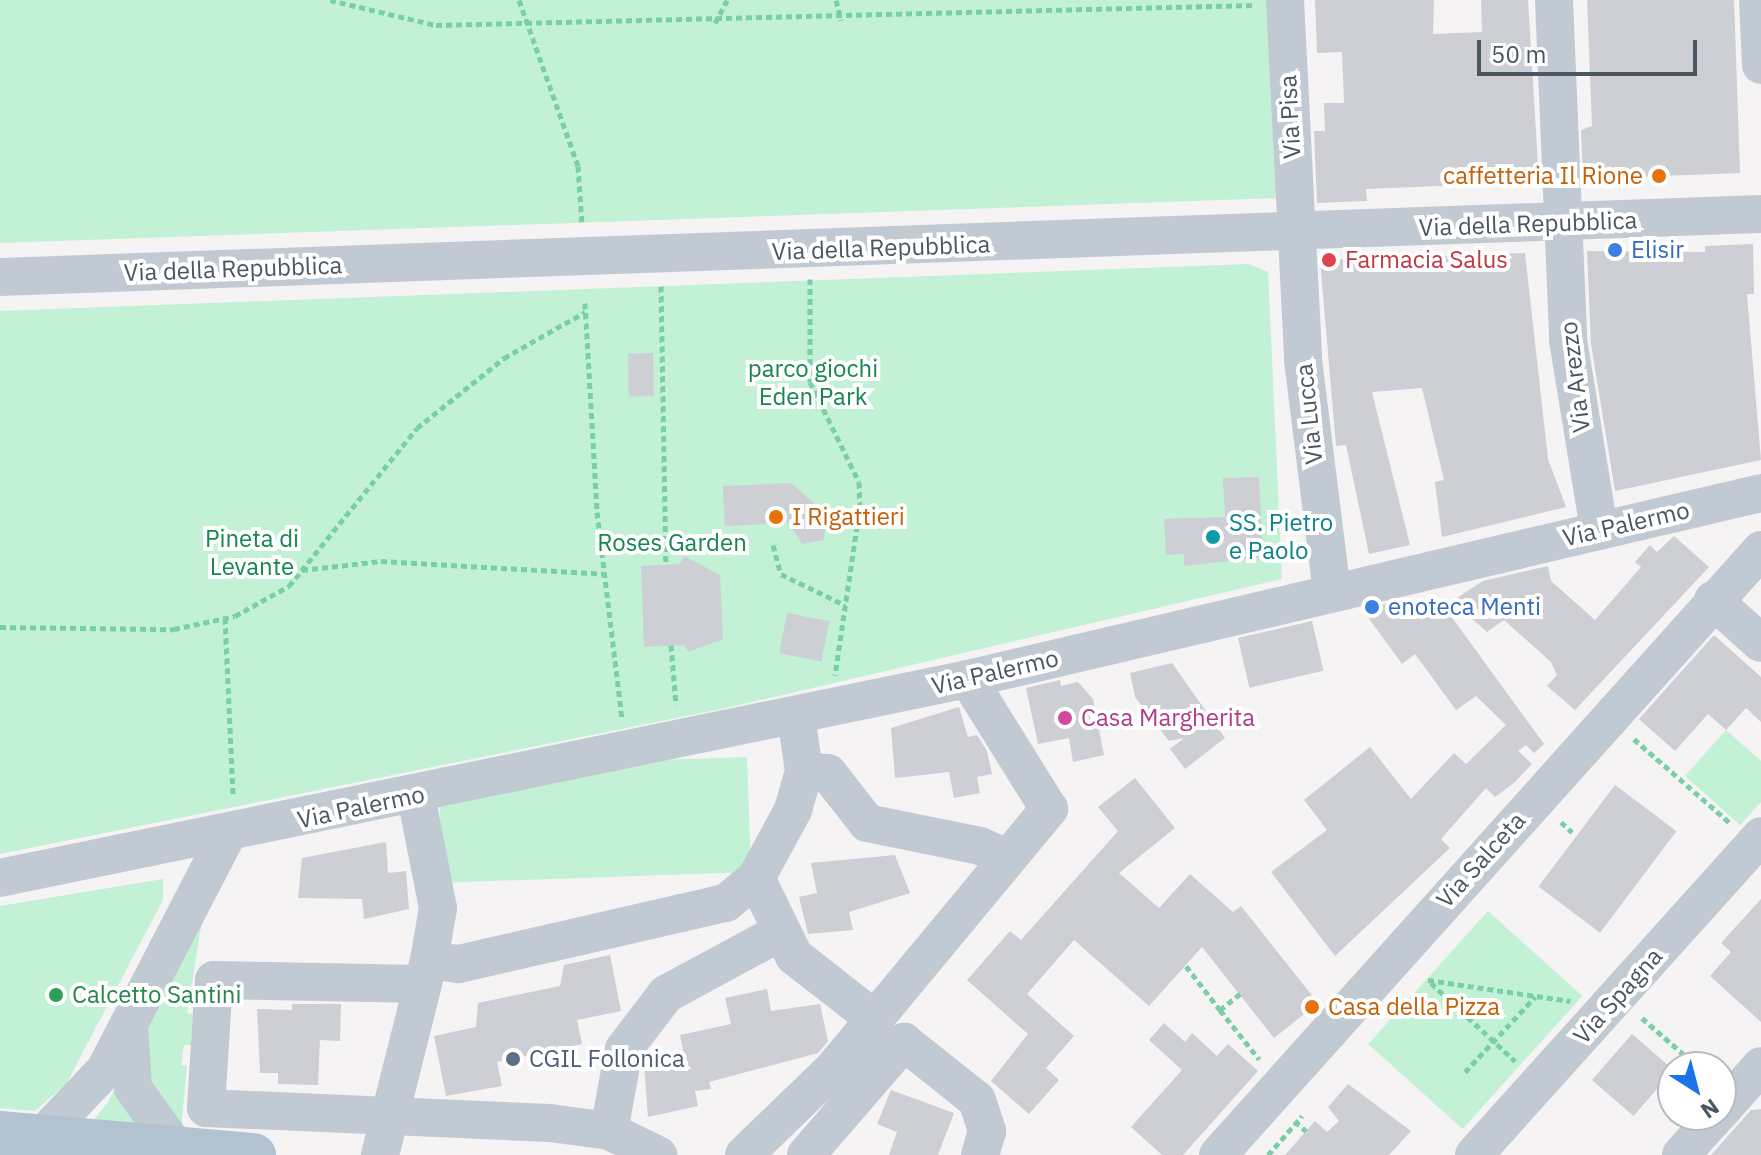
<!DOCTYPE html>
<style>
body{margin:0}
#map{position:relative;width:1761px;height:1155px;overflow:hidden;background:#f5f3f3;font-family:"IBM Plex Sans",sans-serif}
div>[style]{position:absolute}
.green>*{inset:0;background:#c3f1d5;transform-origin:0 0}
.building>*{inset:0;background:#cdcfd5;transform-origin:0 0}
.path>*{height:5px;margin-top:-2.5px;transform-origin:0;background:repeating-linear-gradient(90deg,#7ad0a6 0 6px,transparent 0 10px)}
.minor>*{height:38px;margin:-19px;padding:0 19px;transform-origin:19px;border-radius:19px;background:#c1cad2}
.major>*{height:44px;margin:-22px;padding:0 22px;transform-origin:22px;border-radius:22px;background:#b3c2d1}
.dots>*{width:22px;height:22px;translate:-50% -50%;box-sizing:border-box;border:4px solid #fff;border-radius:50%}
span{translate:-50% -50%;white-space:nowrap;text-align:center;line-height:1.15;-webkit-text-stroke:8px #fff;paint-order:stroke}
.street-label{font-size:24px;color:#4a5661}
.food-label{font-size:24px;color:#c56008}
.right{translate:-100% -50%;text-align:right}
.left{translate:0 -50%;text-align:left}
.shop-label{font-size:24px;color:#366cbe}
.health-label{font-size:24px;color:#be3a42}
.park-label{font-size:24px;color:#17864f}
.culture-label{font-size:24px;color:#0d838f}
.hotel-label{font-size:24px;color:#b23c85}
.leisure-label{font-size:24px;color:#27864d}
.service-label{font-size:24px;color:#4e5e75}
.north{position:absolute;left:1657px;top:1051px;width:80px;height:80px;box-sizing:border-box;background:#fff;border:2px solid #b7bbc0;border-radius:50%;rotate:144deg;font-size:22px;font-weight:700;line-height:32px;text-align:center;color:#4a5661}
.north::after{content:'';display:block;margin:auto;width:28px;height:36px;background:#1a73e8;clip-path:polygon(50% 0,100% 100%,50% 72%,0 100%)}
.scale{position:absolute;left:1477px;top:40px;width:220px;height:36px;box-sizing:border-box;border:4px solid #4a5661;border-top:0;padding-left:10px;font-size:24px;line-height:28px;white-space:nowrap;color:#4a5661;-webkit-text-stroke:6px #fff;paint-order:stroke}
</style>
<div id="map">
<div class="green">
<i style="clip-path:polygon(0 0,1269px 0,1280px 198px,0 243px)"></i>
<i style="clip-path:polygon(1249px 264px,1268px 272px,1282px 579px,726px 708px,0 854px,0 311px)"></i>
<i style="clip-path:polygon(1726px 730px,1761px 761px,1761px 802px,1740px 825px,1685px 776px)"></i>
<i style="left:747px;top:757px;width:115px;height:309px;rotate:88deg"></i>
<i style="clip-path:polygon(163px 879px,163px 900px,66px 1084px,35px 1111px,0 1108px,0 906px)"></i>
<i style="left:1488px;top:911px;width:127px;height:179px;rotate:42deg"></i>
<i style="clip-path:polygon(203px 915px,187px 1013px,193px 1014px,191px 1045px,184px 1045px,181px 1065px,187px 1066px,181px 1130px,152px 1104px,143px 1033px)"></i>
<i style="clip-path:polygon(118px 1083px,138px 1125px,92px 1122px,108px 1102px)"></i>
</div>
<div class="building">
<i style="clip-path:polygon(1315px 0,1434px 0,1433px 34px,1482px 32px,1481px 0,1528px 0,1539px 182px,1366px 189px,1367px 201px,1317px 203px,1314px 131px,1325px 131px,1324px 103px,1344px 103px,1342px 52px,1317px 53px)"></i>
<i style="clip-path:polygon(1587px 0,1734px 0,1740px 173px,1583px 179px,1581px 130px,1592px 126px)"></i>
<i style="clip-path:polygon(1753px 244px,1754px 294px,1747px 294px,1761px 460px,1615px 491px,1591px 344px,1587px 251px,1705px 252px,1705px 246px)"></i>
<i style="clip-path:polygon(1525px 253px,1548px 459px,1566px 507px,1442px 537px,1435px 482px,1444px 480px,1422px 388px,1372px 392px,1410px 545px,1369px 554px,1346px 445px,1336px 446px,1320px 260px)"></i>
<i style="left:653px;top:353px;width:43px;height:25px;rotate:89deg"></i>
<i style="clip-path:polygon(1259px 477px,1263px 557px,1184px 566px,1184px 554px,1166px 555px,1164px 519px,1225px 517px,1223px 478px)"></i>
<i style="clip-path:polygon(791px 483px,826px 514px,824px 540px,802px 544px,789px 523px,725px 526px,723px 486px)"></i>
<i style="clip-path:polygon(1674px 536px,1709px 567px,1575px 710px,1547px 686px,1557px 675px,1551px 662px,1504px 620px,1487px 632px,1452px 601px,1483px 581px,1548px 566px,1551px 581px,1595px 620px,1641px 567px,1635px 562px,1650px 545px,1657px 552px)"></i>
<i style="clip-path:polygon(684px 556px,720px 575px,723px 639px,688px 652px,684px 645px,644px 647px,641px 566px,680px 564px)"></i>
<i style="clip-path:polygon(1406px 599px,1419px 617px,1440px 601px,1544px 744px,1534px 753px,1526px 745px,1518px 751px,1532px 764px,1515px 782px,1495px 797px,1486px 788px,1441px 839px,1450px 848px,1335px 956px,1271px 872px,1327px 830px,1304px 800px,1370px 747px,1411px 799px,1454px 753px,1466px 764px,1506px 725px,1476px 696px,1456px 710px,1415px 654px,1402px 664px,1362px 609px)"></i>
<i style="left:787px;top:613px;width:43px;height:41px;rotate:11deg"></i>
<i style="left:1312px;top:621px;width:51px;height:76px;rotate:77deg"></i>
<i style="clip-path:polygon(1714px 635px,1761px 677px,1761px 722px,1746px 708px,1726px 730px,1708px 714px,1675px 751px,1639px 719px)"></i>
<i style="clip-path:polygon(1172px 663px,1225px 738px,1185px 769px,1170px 749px,1184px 738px,1169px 741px,1135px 697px,1130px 673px)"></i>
<i style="clip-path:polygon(1060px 680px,1061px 686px,1078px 682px,1093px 699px,1104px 755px,1073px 762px,1069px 738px,1038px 744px,1026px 688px)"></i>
<i style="clip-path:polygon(959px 707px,968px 737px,977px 735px,987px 751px,992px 774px,977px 777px,980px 793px,954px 798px,949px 772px,895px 778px,891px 728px)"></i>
<i style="clip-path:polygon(1135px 778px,1175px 828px,1119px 873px,1159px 908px,1190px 874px,1233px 912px,1241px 906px,1318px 1003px,1274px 1038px,1202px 947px,1149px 1006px,1074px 940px,1027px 994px,1074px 1036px,1046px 1068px,1059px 1080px,1029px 1114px,991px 1081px,1028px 1034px,967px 980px,1010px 931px,1021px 940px,1118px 831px,1098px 807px)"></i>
<i style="left:1615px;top:785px;width:77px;height:127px;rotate:37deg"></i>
<i style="clip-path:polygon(386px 842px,388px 873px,406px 871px,409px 909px,364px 919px,362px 899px,298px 898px,302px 858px)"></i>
<i style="clip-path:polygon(895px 855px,910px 893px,849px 912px,853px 930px,808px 934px,799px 897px,817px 893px,811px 863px)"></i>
<i style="clip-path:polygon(1761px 899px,1761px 1022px,1710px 976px,1731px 952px,1721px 943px)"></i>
<i style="clip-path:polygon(610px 955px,621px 1011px,577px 1020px,582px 1044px,497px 1062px,502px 1086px,446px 1096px,434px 1036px,476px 1027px,478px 1003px,560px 986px,564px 965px)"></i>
<i style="clip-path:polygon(767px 989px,771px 1011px,820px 1004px,828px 1041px,818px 1053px,709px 1082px,711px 1089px,695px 1091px,698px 1106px,648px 1117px,644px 1064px,684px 1055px,680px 1035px,731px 1024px,725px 998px)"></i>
<i style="clip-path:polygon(292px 1004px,341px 1004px,340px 1041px,320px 1040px,318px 1085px,278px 1084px,278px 1073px,260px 1073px,257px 1009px,292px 1010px)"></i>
<i style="clip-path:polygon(1164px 1023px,1185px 1042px,1192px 1033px,1217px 1056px,1228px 1044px,1258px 1071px,1183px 1155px,1162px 1155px,1131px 1127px,1182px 1070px,1149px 1040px)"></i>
<i style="left:1632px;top:1034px;width:55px;height:61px;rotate:41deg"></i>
<i style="clip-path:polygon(1348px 1084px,1411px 1131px,1389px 1155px,1285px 1155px,1315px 1121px,1327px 1132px,1339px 1121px,1328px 1107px)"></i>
<i style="clip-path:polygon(891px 1090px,954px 1113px,938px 1155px,889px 1155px,897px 1132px,877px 1124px)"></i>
<i style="clip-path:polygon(1761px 1109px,1761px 1155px,1711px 1155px,1751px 1110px)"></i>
</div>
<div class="path">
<i style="left:330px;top:0;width:109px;rotate:13.3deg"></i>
<i style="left:436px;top:25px;width:818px;rotate:-1.4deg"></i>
<i style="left:519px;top:0;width:176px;rotate:70.4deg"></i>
<i style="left:578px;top:166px;width:58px;rotate:86.1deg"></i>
<i style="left:836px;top:0;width:21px;rotate:76deg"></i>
<i style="left:715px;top:23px;width:26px;rotate:-62deg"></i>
<i style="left:810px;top:279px;width:103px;rotate:90deg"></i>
<i style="left:810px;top:382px;width:111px;rotate:63.9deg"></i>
<i style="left:859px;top:482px;width:24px;rotate:88deg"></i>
<i style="left:860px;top:506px;width:171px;rotate:98.4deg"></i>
<i style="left:661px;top:286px;width:279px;rotate:89deg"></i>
<i style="left:585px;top:303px;width:209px;rotate:86.7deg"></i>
<i style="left:597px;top:512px;width:209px;rotate:83.1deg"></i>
<i style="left:773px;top:545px;width:30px;rotate:75deg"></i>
<i style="left:781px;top:574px;width:71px;rotate:25.8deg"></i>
<i style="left:302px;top:570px;width:80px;rotate:-6.5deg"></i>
<i style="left:381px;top:561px;width:223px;rotate:3.3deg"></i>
<i style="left:225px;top:618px;width:179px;rotate:87.4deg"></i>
<i style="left:0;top:627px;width:174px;rotate:0.7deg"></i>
<i style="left:174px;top:629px;width:62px;rotate:-12deg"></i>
<i style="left:235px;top:616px;width:62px;rotate:-29.1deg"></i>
<i style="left:289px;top:586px;width:203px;rotate:-51deg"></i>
<i style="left:417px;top:428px;width:112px;rotate:-38.8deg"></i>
<i style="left:504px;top:358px;width:93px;rotate:-29.6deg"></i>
<i style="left:671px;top:645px;width:60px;rotate:85.2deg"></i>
<i style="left:1634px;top:739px;width:129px;rotate:41.2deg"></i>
<i style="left:1561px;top:822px;width:15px;rotate:42deg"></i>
<i style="left:1186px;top:966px;width:56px;rotate:52.3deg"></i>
<i style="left:1220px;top:1010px;width:26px;rotate:-39deg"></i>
<i style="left:1428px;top:980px;width:144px;rotate:8.4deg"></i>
<i style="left:1431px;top:983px;width:115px;rotate:42.9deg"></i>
<i style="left:1220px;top:1010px;width:63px;rotate:51.5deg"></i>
<i style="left:1642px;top:1018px;width:74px;rotate:41.2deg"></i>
<i style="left:1465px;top:1072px;width:103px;rotate:-47deg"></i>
<i style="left:1295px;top:1121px;width:15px;rotate:42deg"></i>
<i style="left:1268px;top:1155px;width:52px;rotate:-48.9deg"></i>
</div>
<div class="minor">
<i style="left:1285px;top:0;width:360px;rotate:87.1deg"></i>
<i style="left:1303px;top:360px;width:235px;rotate:82.9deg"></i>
<i style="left:1554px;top:0;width:340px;rotate:87.6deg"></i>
<i style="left:1568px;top:340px;width:192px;rotate:80.7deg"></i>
<i style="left:1758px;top:0;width:65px;rotate:87.4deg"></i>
<i style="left:0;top:277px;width:1762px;rotate:-2.05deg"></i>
<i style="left:1713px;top:600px;width:64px;rotate:41.9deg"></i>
<i style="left:804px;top:771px;width:24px;rotate:5deg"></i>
<i style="left:828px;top:773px;width:63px;rotate:52deg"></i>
<i style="left:867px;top:823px;width:115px;rotate:11.5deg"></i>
<i style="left:980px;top:846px;width:30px;rotate:24deg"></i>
<i style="left:416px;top:796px;width:114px;rotate:78.9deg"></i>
<i style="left:438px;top:908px;width:53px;rotate:99.8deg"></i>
<i style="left:0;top:878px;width:988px;rotate:-11.62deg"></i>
<i style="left:968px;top:679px;width:815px;rotate:-13.2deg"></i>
<i style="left:756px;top:878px;width:87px;rotate:64deg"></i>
<i style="left:794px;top:956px;width:99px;rotate:38deg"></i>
<i style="left:421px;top:984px;width:207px;rotate:-178.9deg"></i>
<i style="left:214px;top:980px;width:128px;rotate:93.6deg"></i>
<i style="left:206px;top:1108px;width:344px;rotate:2.5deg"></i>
<i style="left:550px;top:1123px;width:60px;rotate:7.7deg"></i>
<i style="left:609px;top:1131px;width:55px;rotate:26.1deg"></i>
<i style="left:129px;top:1026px;width:62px;rotate:86.3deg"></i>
<i style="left:133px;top:1088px;width:74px;rotate:54.4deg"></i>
<i style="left:1721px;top:1111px;width:60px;rotate:-48.4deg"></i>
<i style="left:609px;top:1131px;width:83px;rotate:-79.6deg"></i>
<i style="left:624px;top:1049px;width:69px;rotate:-52.6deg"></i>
<i style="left:666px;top:994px;width:128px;rotate:-28.4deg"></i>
<i style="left:29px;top:1150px;width:110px;rotate:-46.5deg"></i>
<i style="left:105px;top:1070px;width:263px;rotate:-62.6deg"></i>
<i style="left:380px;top:1155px;width:201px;rotate:-75.9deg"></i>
<i style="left:429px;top:960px;width:30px;rotate:8deg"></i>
<i style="left:459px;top:964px;width:274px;rotate:-12.9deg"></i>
<i style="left:726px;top:903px;width:39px;rotate:-40deg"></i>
<i style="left:756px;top:878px;width:77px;rotate:-61.4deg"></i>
<i style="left:793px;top:810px;width:41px;rotate:-74.2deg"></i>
<i style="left:804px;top:771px;width:56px;rotate:-98.3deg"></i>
<i style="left:744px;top:1155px;width:125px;rotate:-44deg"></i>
<i style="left:834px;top:1068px;width:337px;rotate:-50.3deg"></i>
<i style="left:1049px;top:809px;width:153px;rotate:-121.9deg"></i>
<i style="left:806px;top:1155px;width:150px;rotate:-49.1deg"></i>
<i style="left:904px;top:1042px;width:93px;rotate:38.5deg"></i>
<i style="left:977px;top:1100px;width:33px;rotate:72deg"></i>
<i style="left:987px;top:1131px;width:25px;rotate:106deg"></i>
<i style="left:1218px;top:1155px;width:813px;rotate:-48.09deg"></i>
<i style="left:1474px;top:1155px;width:429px;rotate:-48deg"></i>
<i style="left:1681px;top:1155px;width:54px;rotate:-48deg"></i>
</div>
<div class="major">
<i style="left:0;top:1133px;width:255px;rotate:5deg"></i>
</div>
<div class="dots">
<i style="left:1659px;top:176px;background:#e8710a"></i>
<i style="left:1615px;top:250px;background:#3f7fe0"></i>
<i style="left:1329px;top:260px;background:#e0444e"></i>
<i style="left:776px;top:517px;background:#e8710a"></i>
<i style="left:1213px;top:537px;background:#0f9aa8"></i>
<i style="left:1372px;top:607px;background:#3f7fe0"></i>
<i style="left:1065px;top:718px;background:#d1479c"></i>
<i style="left:56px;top:995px;background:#2e9e5b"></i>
<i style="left:1312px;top:1007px;background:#e8710a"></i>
<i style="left:513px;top:1059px;background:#5c6f8a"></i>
</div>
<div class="street-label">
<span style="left:1290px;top:117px;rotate:-93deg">Via Pisa</span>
<span style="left:1528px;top:224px;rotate:-2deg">Via della Repubblica</span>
<span style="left:881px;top:248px;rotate:-2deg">Via della Repubblica</span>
<span style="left:233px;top:269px;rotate:-2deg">Via della Repubblica</span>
<span style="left:1575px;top:377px;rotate:-97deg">Via Arezzo</span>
<span style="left:1309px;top:414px;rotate:-96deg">Via Lucca</span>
<span style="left:1626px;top:524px;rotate:-13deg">Via Palermo</span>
<span style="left:995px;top:672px;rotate:-13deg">Via Palermo</span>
<span style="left:361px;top:807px;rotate:-12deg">Via Palermo</span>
<span style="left:1481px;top:860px;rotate:-48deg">Via Salceta</span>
<span style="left:1618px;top:996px;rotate:-48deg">Via Spagna</span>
</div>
<div class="food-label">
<span class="right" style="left:1643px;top:176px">caffetteria Il Rione</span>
<span class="left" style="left:792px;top:517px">I Rigattieri</span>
<span class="left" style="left:1328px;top:1007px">Casa della Pizza</span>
</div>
<div class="shop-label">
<span class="left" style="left:1631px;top:250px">Elisir</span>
<span class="left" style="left:1388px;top:607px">enoteca Menti</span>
</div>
<div class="health-label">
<span class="left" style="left:1345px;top:260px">Farmacia Salus</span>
</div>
<div class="park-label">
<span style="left:813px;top:383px">parco giochi<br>Eden Park</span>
<span style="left:252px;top:553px">Pineta di<br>Levante</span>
<span style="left:672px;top:543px">Roses Garden</span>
</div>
<div class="culture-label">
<span class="left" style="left:1229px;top:537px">SS. Pietro<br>e Paolo</span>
</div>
<div class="hotel-label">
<span class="left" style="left:1081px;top:718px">Casa Margherita</span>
</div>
<div class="leisure-label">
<span class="left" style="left:72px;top:995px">Calcetto Santini</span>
</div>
<div class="service-label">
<span class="left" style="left:529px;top:1059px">CGIL Follonica</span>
</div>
<div class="north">N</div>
<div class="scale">50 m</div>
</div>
